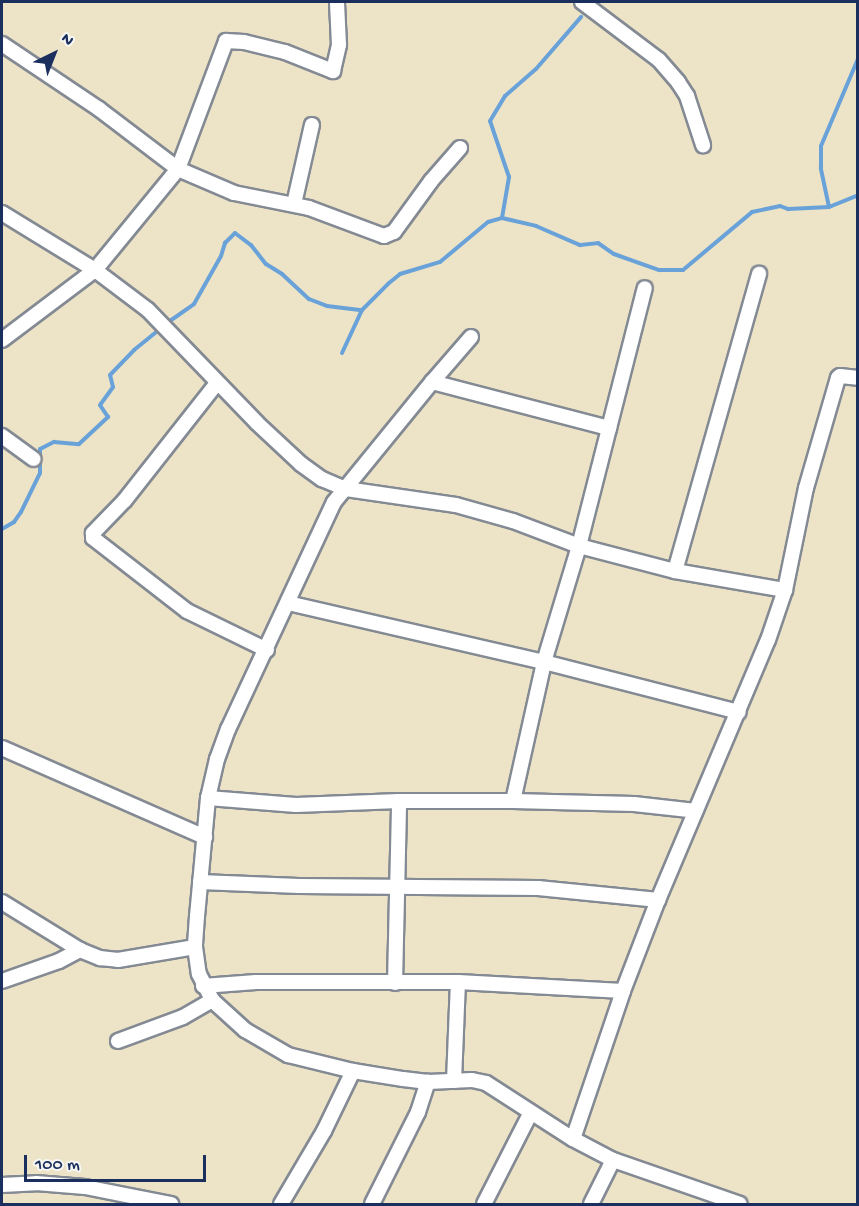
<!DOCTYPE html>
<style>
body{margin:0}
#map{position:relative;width:859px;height:1206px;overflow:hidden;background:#ede4c8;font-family:"Gochi Hand",sans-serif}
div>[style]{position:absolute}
.stream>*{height:4px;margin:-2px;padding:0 2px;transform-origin:2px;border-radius:2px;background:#69a2d8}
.roads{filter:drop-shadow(2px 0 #848a93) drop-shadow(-2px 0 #848a93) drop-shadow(0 2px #848a93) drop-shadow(0 -2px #848a93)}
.minor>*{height:14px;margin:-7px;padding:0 7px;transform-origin:7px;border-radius:7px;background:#fff}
span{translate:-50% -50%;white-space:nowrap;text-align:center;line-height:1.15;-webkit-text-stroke:4.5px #f6f6f2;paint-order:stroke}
.frame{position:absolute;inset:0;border:3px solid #1b2f5e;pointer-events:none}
.north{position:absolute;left:24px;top:24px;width:60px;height:60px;-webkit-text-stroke:4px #f6f6f2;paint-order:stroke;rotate:43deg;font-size:16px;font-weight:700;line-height:24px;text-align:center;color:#1b2f5e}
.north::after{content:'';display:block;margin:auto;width:21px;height:27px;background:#1b2f5e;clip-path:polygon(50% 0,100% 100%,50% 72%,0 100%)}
.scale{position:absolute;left:24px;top:1155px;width:182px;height:27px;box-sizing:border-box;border:3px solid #1b2f5e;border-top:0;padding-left:8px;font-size:18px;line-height:21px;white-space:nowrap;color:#1b2f5e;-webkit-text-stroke:4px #f6f6f2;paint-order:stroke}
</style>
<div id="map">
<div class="stream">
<i style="left:829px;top:207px;width:40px;rotate:-102deg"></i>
<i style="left:821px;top:168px;width:22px;rotate:-90deg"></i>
<i style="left:821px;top:146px;width:95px;rotate:-67deg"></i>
<i style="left:502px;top:218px;width:42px;rotate:-80.3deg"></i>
<i style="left:509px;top:177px;width:59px;rotate:-108.7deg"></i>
<i style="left:490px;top:121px;width:29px;rotate:-59deg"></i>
<i style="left:505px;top:96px;width:41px;rotate:-41.1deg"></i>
<i style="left:536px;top:69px;width:69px;rotate:-49.1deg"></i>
<i style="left:167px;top:323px;width:33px;rotate:-35deg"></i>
<i style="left:194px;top:304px;width:55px;rotate:-60.6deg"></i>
<i style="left:221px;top:256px;width:14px;rotate:-73deg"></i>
<i style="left:225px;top:243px;width:14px;rotate:-45deg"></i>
<i style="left:235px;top:233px;width:20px;rotate:37deg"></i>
<i style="left:251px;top:245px;width:24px;rotate:52deg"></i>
<i style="left:266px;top:264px;width:19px;rotate:32deg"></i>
<i style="left:282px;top:274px;width:37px;rotate:43deg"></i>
<i style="left:309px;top:299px;width:19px;rotate:21deg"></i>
<i style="left:327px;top:306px;width:35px;rotate:7deg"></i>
<i style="left:342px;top:353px;width:47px;rotate:-65.1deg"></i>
<i style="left:362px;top:310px;width:38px;rotate:-45deg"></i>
<i style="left:389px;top:283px;width:14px;rotate:-39deg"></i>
<i style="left:400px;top:274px;width:42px;rotate:-16.7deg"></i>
<i style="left:440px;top:262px;width:62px;rotate:-39.8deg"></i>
<i style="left:488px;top:222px;width:15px;rotate:-16deg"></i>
<i style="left:502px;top:218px;width:35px;rotate:13deg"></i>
<i style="left:536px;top:226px;width:48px;rotate:23.4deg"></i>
<i style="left:580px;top:245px;width:18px;rotate:-6deg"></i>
<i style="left:598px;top:243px;width:19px;rotate:35deg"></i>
<i style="left:614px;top:254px;width:48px;rotate:19.6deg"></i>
<i style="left:659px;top:270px;width:24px"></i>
<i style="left:683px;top:270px;width:90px;rotate:-40deg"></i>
<i style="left:752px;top:212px;width:29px;rotate:-12deg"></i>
<i style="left:780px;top:206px;width:9px;rotate:21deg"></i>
<i style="left:788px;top:209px;width:41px;rotate:-2.8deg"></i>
<i style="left:829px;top:207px;width:31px;rotate:-22deg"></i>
<i style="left:2px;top:529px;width:14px;rotate:-30deg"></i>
<i style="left:14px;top:522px;width:12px;rotate:-55deg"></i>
<i style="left:21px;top:512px;width:43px;rotate:-64deg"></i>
<i style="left:40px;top:473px;width:24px;rotate:-90deg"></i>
<i style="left:40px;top:449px;width:16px;rotate:-27deg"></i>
<i style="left:54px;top:442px;width:25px;rotate:5deg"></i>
<i style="left:79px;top:444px;width:40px;rotate:-43deg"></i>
<i style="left:108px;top:417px;width:14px;rotate:-124deg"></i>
<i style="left:100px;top:405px;width:22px;rotate:-54deg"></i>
<i style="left:113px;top:387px;width:12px;rotate:-104deg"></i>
<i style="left:110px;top:375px;width:35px;rotate:-46deg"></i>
<i style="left:134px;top:350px;width:35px;rotate:-39deg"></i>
</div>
<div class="roads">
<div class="minor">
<i style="left:582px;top:2px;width:96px;rotate:37deg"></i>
<i style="left:659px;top:60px;width:29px;rotate:49deg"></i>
<i style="left:678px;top:82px;width:17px;rotate:57deg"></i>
<i style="left:687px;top:96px;width:52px;rotate:71.9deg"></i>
<i style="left:2px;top:44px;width:117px;rotate:33.8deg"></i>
<i style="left:99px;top:109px;width:99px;rotate:37.2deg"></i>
<i style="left:178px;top:169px;width:61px;rotate:23.2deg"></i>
<i style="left:234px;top:193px;width:76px;rotate:11.3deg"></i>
<i style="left:309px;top:208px;width:80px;rotate:20.5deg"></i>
<i style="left:384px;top:236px;width:11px;rotate:-22deg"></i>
<i style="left:394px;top:232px;width:63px;rotate:-54deg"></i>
<i style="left:431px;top:181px;width:44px;rotate:-48.7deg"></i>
<i style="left:294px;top:204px;width:81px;rotate:-77.2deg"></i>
<i style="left:2px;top:213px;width:109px;rotate:31.5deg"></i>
<i style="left:95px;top:270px;width:131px;rotate:-50.6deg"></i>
<i style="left:178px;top:169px;width:137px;rotate:-69.4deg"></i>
<i style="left:226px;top:41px;width:18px;rotate:3deg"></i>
<i style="left:244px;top:42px;width:42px;rotate:13.7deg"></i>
<i style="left:285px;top:52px;width:52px;rotate:21.6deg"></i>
<i style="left:333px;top:71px;width:27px;rotate:-77deg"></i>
<i style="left:339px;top:45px;width:43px;rotate:-92.7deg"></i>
<i style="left:471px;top:337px;width:60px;rotate:130.9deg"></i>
<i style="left:432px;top:382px;width:155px;rotate:129.2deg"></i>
<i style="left:334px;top:502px;width:251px;rotate:115deg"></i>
<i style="left:228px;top:729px;width:32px;rotate:110deg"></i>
<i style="left:217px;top:759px;width:40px;rotate:103deg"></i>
<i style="left:208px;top:798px;width:119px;rotate:95.3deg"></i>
<i style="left:197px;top:916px;width:31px;rotate:94deg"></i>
<i style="left:195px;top:947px;width:27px;rotate:82deg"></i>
<i style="left:199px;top:974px;width:29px;rotate:63deg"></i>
<i style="left:212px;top:1000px;width:45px;rotate:42.3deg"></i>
<i style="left:245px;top:1030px;width:50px;rotate:30.2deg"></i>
<i style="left:288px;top:1055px;width:67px;rotate:13.8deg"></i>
<i style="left:353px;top:1071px;width:51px;rotate:9.1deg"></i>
<i style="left:403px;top:1079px;width:25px;rotate:7deg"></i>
<i style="left:428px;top:1082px;width:44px;rotate:-2.6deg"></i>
<i style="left:472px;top:1080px;width:14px;rotate:12deg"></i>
<i style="left:486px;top:1083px;width:103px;rotate:32.8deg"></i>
<i style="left:573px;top:1139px;width:45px;rotate:27.7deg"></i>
<i style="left:613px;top:1160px;width:134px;rotate:19.1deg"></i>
<i style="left:2px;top:340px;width:116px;rotate:-37deg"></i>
<i style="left:95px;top:270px;width:66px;rotate:37deg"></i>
<i style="left:148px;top:310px;width:157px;rotate:46deg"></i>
<i style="left:257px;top:423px;width:60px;rotate:43deg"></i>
<i style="left:301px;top:464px;width:26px;rotate:36deg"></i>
<i style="left:322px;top:479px;width:26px;rotate:23deg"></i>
<i style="left:346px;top:489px;width:111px;rotate:8.3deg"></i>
<i style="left:456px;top:505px;width:59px;rotate:15.7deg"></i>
<i style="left:513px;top:521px;width:71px;rotate:20.7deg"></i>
<i style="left:579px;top:546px;width:99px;rotate:14.6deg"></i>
<i style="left:675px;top:571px;width:112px;rotate:9.8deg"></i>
<i style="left:432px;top:382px;width:183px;rotate:14.6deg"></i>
<i style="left:217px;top:383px;width:150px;rotate:128.2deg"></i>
<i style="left:124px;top:501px;width:45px;rotate:134.1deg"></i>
<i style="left:93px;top:533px;width:5px;rotate:90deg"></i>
<i style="left:93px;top:538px;width:119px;rotate:37.8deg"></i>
<i style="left:187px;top:611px;width:89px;rotate:26deg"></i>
<i style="left:2px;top:436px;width:39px;rotate:36deg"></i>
<i style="left:675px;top:571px;width:309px;rotate:-74.2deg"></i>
<i style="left:288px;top:603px;width:263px;rotate:13deg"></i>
<i style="left:544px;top:662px;width:201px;rotate:14.4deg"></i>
<i style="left:2px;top:748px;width:222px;rotate:23.7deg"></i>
<i style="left:208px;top:798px;width:88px;rotate:4.5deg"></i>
<i style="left:296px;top:805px;width:103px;rotate:-2.2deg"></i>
<i style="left:399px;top:801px;width:114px"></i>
<i style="left:513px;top:801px;width:121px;rotate:1.4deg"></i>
<i style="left:634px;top:804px;width:62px;rotate:6.4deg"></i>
<i style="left:513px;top:801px;width:142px;rotate:-77.4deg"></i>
<i style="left:544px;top:662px;width:121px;rotate:-73.2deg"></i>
<i style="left:579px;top:546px;width:266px;rotate:-75.7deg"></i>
<i style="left:200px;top:882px;width:99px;rotate:2.3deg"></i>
<i style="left:299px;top:886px;width:239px;rotate:0.5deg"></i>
<i style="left:538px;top:888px;width:121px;rotate:5.7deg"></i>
<i style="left:2px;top:902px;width:92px;rotate:31.6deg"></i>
<i style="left:80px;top:950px;width:22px;rotate:22deg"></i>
<i style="left:100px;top:958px;width:18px;rotate:6deg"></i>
<i style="left:118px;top:960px;width:78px;rotate:-9.6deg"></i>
<i style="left:2px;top:981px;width:60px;rotate:-19.3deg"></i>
<i style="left:59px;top:961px;width:24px;rotate:-28deg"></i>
<i style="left:395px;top:983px;width:182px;rotate:-88.7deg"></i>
<i style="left:203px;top:986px;width:53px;rotate:-4.3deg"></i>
<i style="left:256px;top:982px;width:202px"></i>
<i style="left:458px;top:982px;width:165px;rotate:3.1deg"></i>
<i style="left:118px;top:1041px;width:69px;rotate:-20.3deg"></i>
<i style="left:183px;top:1017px;width:34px;rotate:-30deg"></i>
<i style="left:454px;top:1081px;width:99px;rotate:-87.7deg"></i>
<i style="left:573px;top:1139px;width:156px;rotate:-71.3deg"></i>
<i style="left:623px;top:991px;width:97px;rotate:-69deg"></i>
<i style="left:658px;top:900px;width:282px;rotate:-67.1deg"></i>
<i style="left:768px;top:640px;width:53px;rotate:-71.2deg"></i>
<i style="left:785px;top:590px;width:104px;rotate:-78.4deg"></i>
<i style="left:806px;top:488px;width:115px;rotate:-73.8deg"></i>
<i style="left:838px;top:378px;width:3px;rotate:-45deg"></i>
<i style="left:840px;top:376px;width:18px;rotate:6deg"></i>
<i style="left:2px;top:1185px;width:34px;rotate:-3deg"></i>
<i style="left:36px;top:1183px;width:49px;rotate:4.7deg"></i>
<i style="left:85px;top:1187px;width:88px;rotate:11.2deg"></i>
<i style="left:281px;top:1204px;width:85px;rotate:-59.5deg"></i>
<i style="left:324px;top:1131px;width:67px;rotate:-64.2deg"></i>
<i style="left:372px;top:1204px;width:103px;rotate:-63.4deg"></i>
<i style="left:418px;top:1112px;width:32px;rotate:-72deg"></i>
<i style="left:484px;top:1204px;width:103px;rotate:-62.9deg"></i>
<i style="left:591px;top:1204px;width:49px;rotate:-63.4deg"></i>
</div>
</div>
<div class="frame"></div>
<div class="north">N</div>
<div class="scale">100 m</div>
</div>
